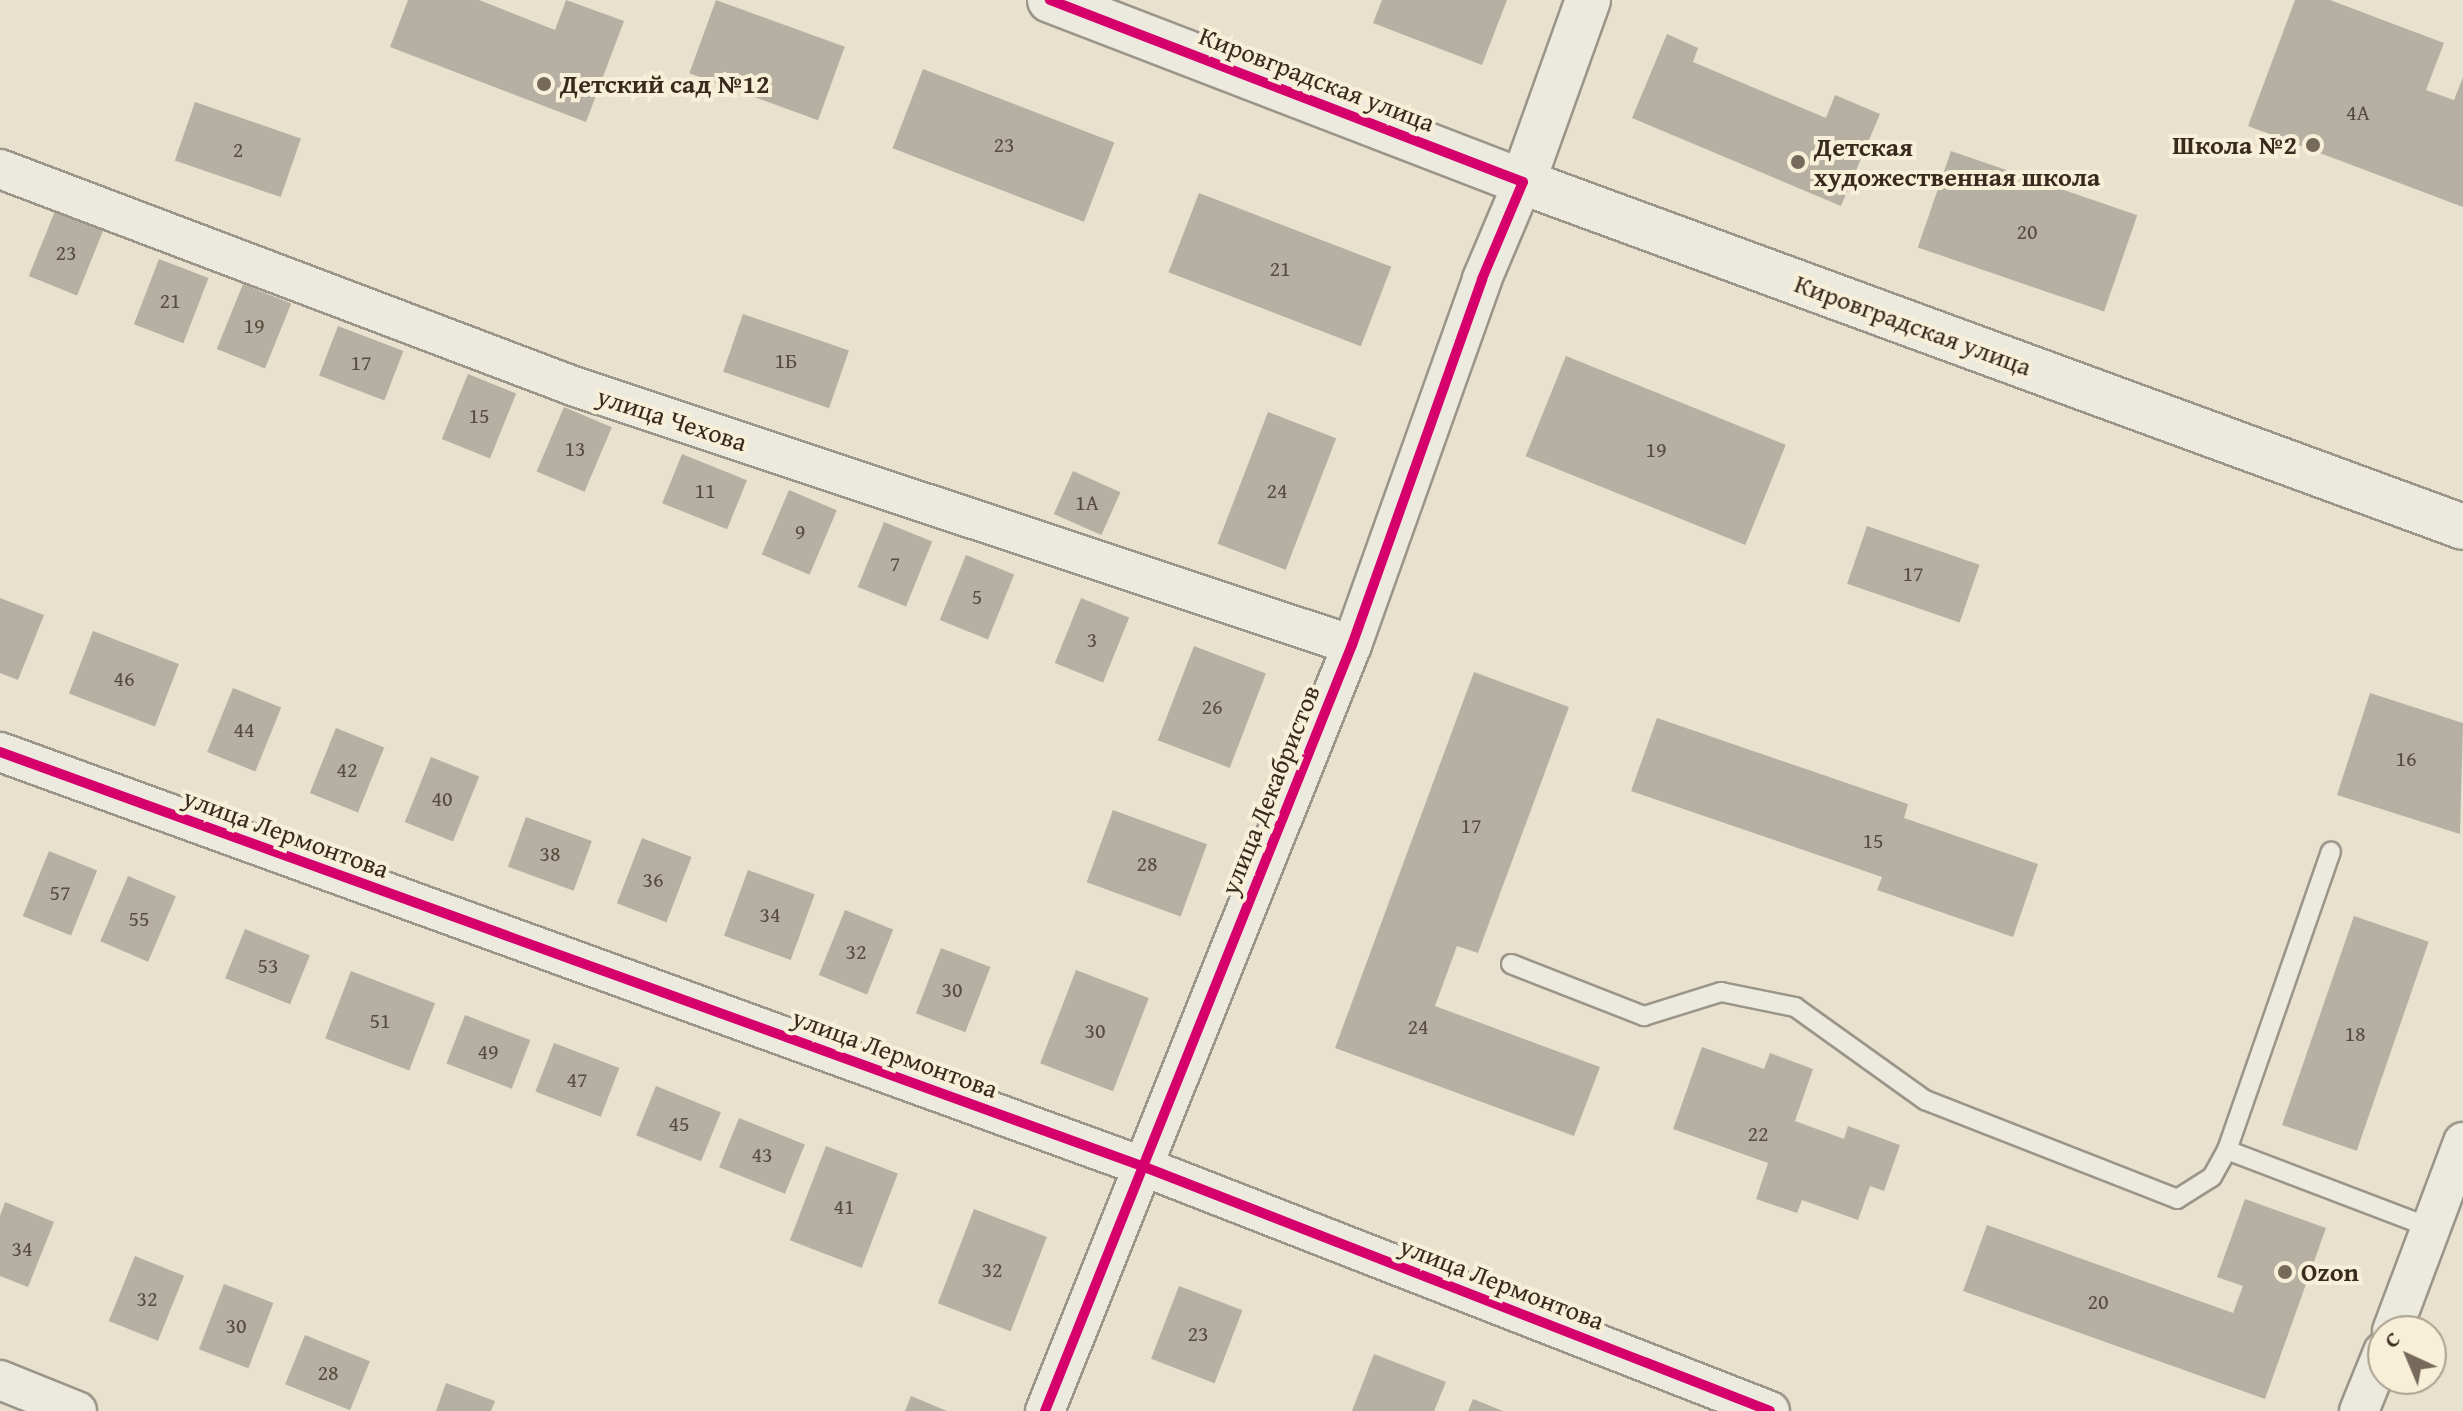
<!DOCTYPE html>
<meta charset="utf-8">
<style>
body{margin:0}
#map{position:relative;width:2463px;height:1411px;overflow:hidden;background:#e8e1ce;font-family:"Gentium Book Plus",serif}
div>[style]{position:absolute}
.building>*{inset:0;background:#b6b0a3;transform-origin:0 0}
.roads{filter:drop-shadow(2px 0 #9b9589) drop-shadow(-2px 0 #9b9589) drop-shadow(0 2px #9b9589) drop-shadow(0 -2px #9b9589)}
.service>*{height:18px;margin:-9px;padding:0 9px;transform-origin:9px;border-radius:9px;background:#ece9df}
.minor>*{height:38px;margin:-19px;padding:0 19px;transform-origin:19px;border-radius:19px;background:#ece9df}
.tertiary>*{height:44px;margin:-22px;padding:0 22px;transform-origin:22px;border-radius:22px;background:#ece9df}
.secondary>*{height:44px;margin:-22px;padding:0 22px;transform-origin:22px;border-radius:22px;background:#ece9df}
.cycleway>*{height:10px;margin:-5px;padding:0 5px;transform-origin:5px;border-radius:5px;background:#d6006c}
.dots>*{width:22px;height:22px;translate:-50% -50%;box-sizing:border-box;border:4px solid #f7efd8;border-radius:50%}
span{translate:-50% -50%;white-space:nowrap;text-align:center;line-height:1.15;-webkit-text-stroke:8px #f7efd8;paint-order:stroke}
.number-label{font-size:22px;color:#584c3e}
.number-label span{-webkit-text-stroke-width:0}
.street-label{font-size:26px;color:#382a1d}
.poi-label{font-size:26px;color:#382a1d;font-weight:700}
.left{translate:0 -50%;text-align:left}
.right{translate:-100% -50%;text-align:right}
.north{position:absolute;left:2367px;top:1315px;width:80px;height:80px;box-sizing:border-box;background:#f7efd8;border:2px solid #aba08d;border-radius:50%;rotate:316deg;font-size:22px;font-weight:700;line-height:32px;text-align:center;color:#382a1d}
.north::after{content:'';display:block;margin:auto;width:28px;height:36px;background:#766a5b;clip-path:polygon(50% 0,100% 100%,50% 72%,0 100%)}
</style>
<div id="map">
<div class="building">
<i style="clip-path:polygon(408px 0,479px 0,555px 30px,566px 0,624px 21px,586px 122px,390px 47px)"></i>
<i style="left:716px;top:0;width:137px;height:78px;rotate:20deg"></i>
<i style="clip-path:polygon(1382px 0,1507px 0,1482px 65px,1373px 23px)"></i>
<i style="clip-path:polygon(2295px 0,2330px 0,2444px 43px,2426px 90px,2454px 100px,2463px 77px,2463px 207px,2248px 126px)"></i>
<i style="clip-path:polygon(1667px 34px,1698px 48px,1693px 62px,1826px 118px,1835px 95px,1880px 114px,1841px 206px,1632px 118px)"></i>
<i style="left:923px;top:69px;width:205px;height:85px;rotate:21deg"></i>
<i style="left:195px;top:102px;width:112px;height:62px;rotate:19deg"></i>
<i style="left:1951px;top:151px;width:197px;height:102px;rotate:19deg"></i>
<i style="left:1199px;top:193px;width:206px;height:85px;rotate:21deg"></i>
<i style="left:55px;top:211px;width:52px;height:70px;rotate:22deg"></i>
<i style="left:159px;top:259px;width:53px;height:70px;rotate:21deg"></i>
<i style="left:243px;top:284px;width:52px;height:70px;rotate:22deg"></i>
<i style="left:743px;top:314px;width:112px;height:61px;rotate:19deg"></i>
<i style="left:338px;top:326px;width:70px;height:53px;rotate:21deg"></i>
<i style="left:1566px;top:356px;width:237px;height:108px;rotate:22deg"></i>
<i style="left:468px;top:374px;width:52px;height:70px;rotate:22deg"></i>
<i style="left:564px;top:407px;width:52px;height:70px;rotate:23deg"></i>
<i style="left:1268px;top:412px;width:73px;height:141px;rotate:21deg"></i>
<i style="left:682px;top:454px;width:70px;height:53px;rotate:22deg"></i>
<i style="left:1073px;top:471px;width:52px;height:47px;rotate:24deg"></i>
<i style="left:789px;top:490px;width:52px;height:70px;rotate:23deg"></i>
<i style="left:884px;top:522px;width:52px;height:70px;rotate:22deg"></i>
<i style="left:1867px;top:526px;width:119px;height:61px;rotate:19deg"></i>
<i style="left:966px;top:555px;width:52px;height:70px;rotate:22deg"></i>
<i style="clip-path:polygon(0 598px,44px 615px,18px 680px,0 673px)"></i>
<i style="left:1081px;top:598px;width:52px;height:70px;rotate:22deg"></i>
<i style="left:93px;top:631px;width:92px;height:67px;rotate:21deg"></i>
<i style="left:1194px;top:646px;width:77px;height:101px;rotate:21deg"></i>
<i style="clip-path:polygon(1474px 672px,1569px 707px,1478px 953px,1457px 946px,1435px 1006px,1600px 1067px,1574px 1136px,1335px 1048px)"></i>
<i style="left:233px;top:688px;width:52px;height:69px;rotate:22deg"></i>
<i style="clip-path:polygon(2370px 693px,2463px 723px,2460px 834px,2337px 795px)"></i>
<i style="clip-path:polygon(1657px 718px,1908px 804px,1904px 818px,2038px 864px,2013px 937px,1877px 890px,1882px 877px,1631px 791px)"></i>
<i style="left:336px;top:728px;width:52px;height:70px;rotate:22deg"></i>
<i style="left:431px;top:757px;width:52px;height:70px;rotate:22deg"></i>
<i style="left:1113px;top:810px;width:100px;height:77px;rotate:20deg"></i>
<i style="left:526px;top:817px;width:70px;height:53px;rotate:20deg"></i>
<i style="left:642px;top:838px;width:53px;height:70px;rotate:21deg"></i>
<i style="left:49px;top:851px;width:52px;height:70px;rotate:22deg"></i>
<i style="left:748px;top:870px;width:71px;height:70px;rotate:20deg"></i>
<i style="left:128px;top:876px;width:52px;height:71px;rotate:23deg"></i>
<i style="left:845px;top:910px;width:52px;height:70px;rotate:22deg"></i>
<i style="left:2354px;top:916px;width:79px;height:221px;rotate:19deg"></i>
<i style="left:245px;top:929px;width:70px;height:53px;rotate:22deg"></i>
<i style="left:941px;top:948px;width:53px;height:70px;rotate:21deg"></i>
<i style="left:1076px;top:970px;width:78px;height:100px;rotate:21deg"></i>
<i style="left:351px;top:971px;width:90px;height:72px;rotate:21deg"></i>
<i style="left:465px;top:1015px;width:70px;height:52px;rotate:21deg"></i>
<i style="left:554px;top:1043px;width:70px;height:52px;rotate:21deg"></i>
<i style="clip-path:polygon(1702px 1047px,1764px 1069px,1770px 1053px,1813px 1069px,1795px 1121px,1844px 1139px,1848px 1126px,1900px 1145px,1884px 1191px,1870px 1186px,1858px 1220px,1802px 1200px,1797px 1213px,1756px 1199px,1768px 1163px,1673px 1129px)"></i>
<i style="left:656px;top:1086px;width:70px;height:53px;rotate:22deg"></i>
<i style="left:739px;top:1118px;width:71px;height:53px;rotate:22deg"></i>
<i style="left:826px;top:1146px;width:77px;height:101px;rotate:21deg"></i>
<i style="clip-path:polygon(2245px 1199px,2326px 1228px,2265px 1399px,1963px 1291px,1987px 1225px,2233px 1313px,2243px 1286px,2217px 1277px)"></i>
<i style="clip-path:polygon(5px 1202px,54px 1222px,28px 1287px,0 1276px,0 1216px)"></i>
<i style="left:974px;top:1209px;width:78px;height:101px;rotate:21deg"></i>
<i style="left:135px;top:1256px;width:53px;height:70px;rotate:22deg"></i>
<i style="left:224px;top:1284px;width:53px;height:70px;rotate:21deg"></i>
<i style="left:1179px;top:1286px;width:68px;height:78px;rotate:21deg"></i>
<i style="left:305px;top:1335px;width:70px;height:53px;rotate:22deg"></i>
<i style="clip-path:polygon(1374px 1354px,1446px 1382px,1434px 1411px,1352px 1411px)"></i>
<i style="clip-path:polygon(446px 1383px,495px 1401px,491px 1411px,436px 1411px)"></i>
<i style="clip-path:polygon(911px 1396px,947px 1411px,905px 1411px)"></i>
<i style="clip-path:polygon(1473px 1399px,1503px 1411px,1468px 1411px)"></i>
</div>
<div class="roads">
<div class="service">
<i style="left:1511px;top:964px;width:143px;rotate:21.4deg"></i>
<i style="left:1644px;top:1016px;width:81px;rotate:-17.3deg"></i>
<i style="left:1721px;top:992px;width:76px;rotate:11.5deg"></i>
<i style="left:1795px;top:1007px;width:160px;rotate:35.6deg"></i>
<i style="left:1925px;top:1100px;width:271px;rotate:21.4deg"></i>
<i style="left:2177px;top:1199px;width:41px;rotate:-32.2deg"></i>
<i style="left:2212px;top:1177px;width:31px;rotate:-61deg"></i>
<i style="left:2227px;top:1150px;width:316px;rotate:-70.8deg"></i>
<i style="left:2227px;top:1150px;width:222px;rotate:20.9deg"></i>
</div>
<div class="minor">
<i style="left:0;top:169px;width:613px;rotate:20.74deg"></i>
<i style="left:573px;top:386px;width:821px;rotate:18.39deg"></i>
<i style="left:0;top:752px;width:1215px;rotate:19.93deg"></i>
<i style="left:1142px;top:1166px;width:674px;rotate:21.31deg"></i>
<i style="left:2392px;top:1331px;width:202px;rotate:-69.4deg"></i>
<i style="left:0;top:1380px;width:83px;rotate:21.9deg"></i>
<i style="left:1045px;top:1411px;width:825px;rotate:-68.16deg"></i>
<i style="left:1352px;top:645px;width:388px;rotate:-70.4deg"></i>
<i style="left:1482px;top:279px;width:105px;rotate:-67.1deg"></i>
<i style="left:2359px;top:1411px;width:64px;rotate:-67.9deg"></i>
</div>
<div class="tertiary">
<i style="left:1050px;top:0;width:507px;rotate:21.05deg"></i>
</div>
<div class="secondary">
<i style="left:1588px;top:0;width:193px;rotate:109.7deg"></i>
<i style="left:1523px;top:182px;width:1001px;rotate:20.15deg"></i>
</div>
</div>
<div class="cycleway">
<i style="left:0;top:752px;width:1215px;rotate:19.93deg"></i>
<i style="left:1142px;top:1166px;width:674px;rotate:21.31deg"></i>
<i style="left:1045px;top:1411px;width:825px;rotate:-68.16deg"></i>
<i style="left:1352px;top:645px;width:388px;rotate:-70.4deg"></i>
<i style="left:1482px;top:279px;width:105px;rotate:-67.1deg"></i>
<i style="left:1523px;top:182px;width:507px;rotate:-158.95deg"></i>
</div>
<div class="dots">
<i style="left:544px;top:84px;background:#766a5b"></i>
<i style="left:2313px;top:145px;background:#766a5b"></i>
<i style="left:1798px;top:162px;background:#766a5b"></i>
<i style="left:2285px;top:1272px;background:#766a5b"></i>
</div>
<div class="number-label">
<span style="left:2358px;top:113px">4А</span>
<span style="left:1004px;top:145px">23</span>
<span style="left:238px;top:150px">2</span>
<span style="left:2027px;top:232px">20</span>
<span style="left:66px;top:253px">23</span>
<span style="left:1280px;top:269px">21</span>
<span style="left:170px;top:301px">21</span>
<span style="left:254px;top:326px">19</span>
<span style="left:786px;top:361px">1Б</span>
<span style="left:361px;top:363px">17</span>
<span style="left:479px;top:416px">15</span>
<span style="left:575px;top:449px">13</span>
<span style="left:1656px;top:450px">19</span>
<span style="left:705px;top:491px">11</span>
<span style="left:1277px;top:491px">24</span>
<span style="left:1087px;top:503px">1А</span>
<span style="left:800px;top:532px">9</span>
<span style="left:895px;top:564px">7</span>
<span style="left:1913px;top:574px">17</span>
<span style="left:977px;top:597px">5</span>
<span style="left:1092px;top:640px">3</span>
<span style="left:124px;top:679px">46</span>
<span style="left:1212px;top:707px">26</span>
<span style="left:244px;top:730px">44</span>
<span style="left:2406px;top:759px">16</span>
<span style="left:347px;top:770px">42</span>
<span style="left:442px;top:799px">40</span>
<span style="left:1471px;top:826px">17</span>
<span style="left:1873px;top:841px">15</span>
<span style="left:550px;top:854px">38</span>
<span style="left:1147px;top:864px">28</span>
<span style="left:653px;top:880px">36</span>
<span style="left:60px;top:893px">57</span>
<span style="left:770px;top:915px">34</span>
<span style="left:139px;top:919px">55</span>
<span style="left:856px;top:952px">32</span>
<span style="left:268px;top:966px">53</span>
<span style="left:952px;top:990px">30</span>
<span style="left:380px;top:1021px">51</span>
<span style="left:1418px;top:1027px">24</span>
<span style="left:1095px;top:1031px">30</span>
<span style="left:2355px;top:1034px">18</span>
<span style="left:488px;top:1052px">49</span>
<span style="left:577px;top:1080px">47</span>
<span style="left:679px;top:1124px">45</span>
<span style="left:1758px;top:1134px">22</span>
<span style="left:762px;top:1155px">43</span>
<span style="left:844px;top:1207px">41</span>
<span style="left:22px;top:1249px">34</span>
<span style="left:992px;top:1270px">32</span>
<span style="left:147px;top:1299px">32</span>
<span style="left:2098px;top:1302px">20</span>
<span style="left:236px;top:1326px">30</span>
<span style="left:1198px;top:1334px">23</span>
<span style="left:328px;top:1373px">28</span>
</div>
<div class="street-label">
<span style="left:1317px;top:79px;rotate:21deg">Кировградская улица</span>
<span style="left:1913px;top:325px;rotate:20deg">Кировградская улица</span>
<span style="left:672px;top:419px;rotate:18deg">улица Чехова</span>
<span style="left:1270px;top:790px;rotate:-68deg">улица Декабристов</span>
<span style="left:286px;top:833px;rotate:20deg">улица Лермонтова</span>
<span style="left:895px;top:1053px;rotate:20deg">улица Лермонтова</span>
<span style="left:1502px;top:1283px;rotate:21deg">улица Лермонтова</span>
</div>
<div class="poi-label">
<span class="left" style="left:560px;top:84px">Детский сад №12</span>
<span class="right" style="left:2297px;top:145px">Школа №2</span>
<span class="left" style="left:1814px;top:162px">Детская<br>художественная школа</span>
<span class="left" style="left:2301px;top:1272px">Ozon</span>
</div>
<div class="north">С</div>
</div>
